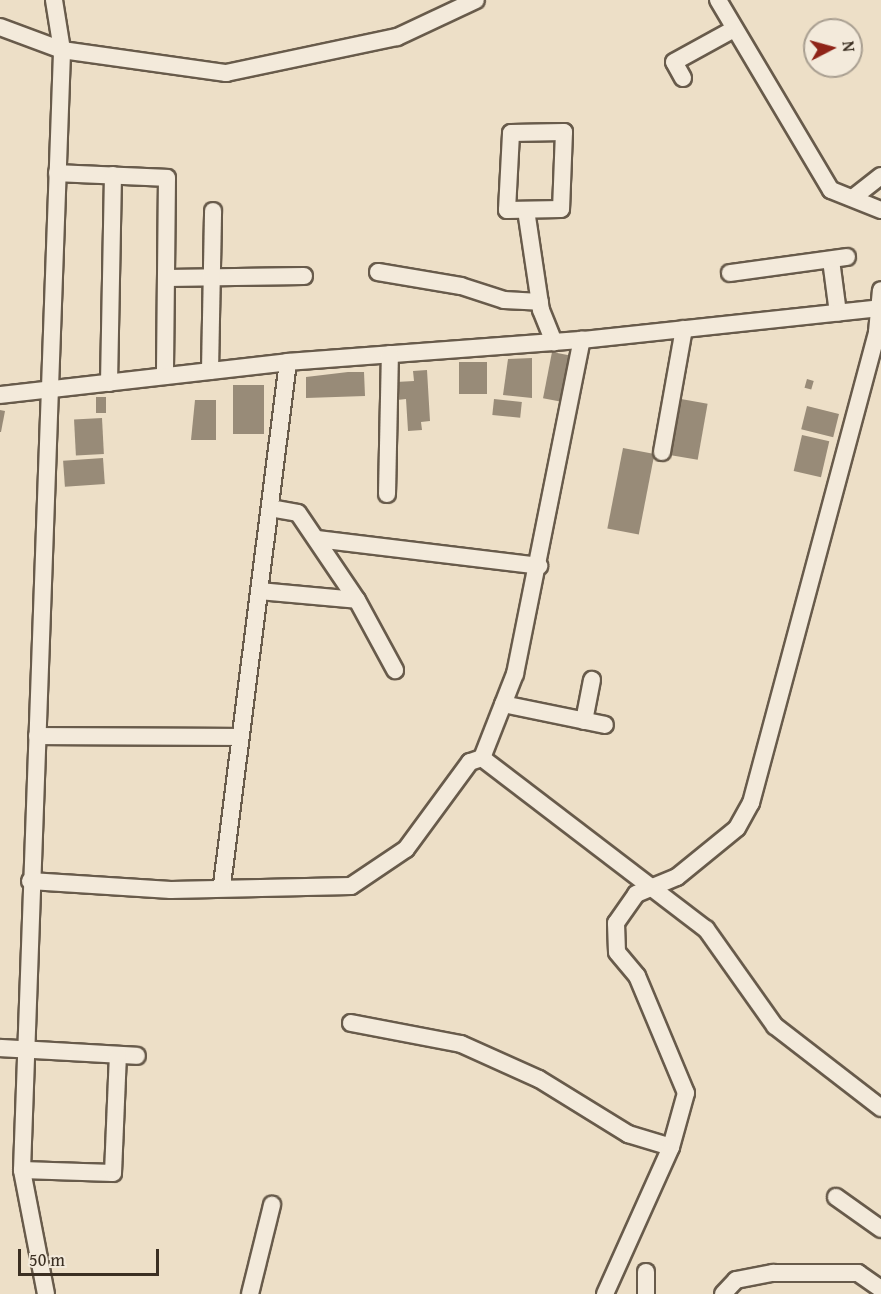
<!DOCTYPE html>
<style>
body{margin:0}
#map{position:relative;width:881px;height:1294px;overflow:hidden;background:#eddfc7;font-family:"Gentium Book Plus",serif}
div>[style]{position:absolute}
.building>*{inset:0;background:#988b78;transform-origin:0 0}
.roads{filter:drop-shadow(2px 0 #685b4b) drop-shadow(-2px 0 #685b4b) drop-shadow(0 2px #685b4b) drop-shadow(0 -2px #685b4b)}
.street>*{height:16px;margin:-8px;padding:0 8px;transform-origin:8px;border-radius:8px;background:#f3eadb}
span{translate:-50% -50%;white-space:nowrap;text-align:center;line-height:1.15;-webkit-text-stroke:5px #f3eadb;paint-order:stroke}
.north{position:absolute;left:803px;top:18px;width:60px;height:60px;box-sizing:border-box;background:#f3eadb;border:2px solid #a99f91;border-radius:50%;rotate:84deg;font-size:16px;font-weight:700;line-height:24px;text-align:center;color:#3b2f22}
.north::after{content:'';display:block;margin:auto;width:21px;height:27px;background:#8f2418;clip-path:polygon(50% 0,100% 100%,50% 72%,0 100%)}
.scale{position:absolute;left:18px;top:1249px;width:141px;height:27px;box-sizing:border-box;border:3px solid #3b2f22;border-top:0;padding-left:8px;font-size:18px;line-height:21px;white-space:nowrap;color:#3b2f22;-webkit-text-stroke:4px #f3eadb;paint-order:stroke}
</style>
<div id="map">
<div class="building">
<i style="left:552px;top:352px;width:20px;height:47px;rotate:11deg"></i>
<i style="clip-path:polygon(532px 358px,532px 398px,503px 395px,508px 359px)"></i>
<i style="left:459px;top:362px;width:28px;height:32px"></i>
<i style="clip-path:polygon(427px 370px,430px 421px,421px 422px,422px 430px,408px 431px,406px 399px,397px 400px,396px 382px,414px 381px,413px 371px)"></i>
<i style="clip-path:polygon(348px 372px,364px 372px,365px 396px,306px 398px,306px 377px)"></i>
<i style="left:807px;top:379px;width:7px;height:9px;rotate:16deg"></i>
<i style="left:233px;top:385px;width:31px;height:49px"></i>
<i style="left:96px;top:397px;width:10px;height:16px"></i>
<i style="left:494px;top:399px;width:28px;height:16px;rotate:6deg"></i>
<i style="left:681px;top:399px;width:27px;height:57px;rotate:10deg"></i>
<i style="clip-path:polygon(195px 400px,216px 400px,216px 440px,191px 440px)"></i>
<i style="left:807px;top:406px;width:33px;height:24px;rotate:14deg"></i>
<i style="clip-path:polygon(0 410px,5px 411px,1px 432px,0 432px)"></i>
<i style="left:102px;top:418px;width:36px;height:28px;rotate:87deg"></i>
<i style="left:802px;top:435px;width:28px;height:37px;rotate:13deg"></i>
<i style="left:623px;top:448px;width:32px;height:82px;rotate:11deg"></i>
<i style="left:103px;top:458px;width:26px;height:40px;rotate:86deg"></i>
</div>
<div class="roads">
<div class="street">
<i style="left:718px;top:0;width:221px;rotate:59.3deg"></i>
<i style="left:831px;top:190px;width:54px;rotate:21.8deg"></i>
<i style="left:0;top:27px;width:66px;rotate:20.4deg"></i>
<i style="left:62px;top:50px;width:166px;rotate:8deg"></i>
<i style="left:226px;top:73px;width:175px;rotate:-11.9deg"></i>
<i style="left:397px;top:37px;width:87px;rotate:-25.1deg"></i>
<i style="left:683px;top:78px;width:18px;rotate:-119deg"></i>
<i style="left:674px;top:62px;width:68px;rotate:-28.8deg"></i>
<i style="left:564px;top:132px;width:77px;rotate:92.2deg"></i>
<i style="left:561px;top:209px;width:54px;rotate:178.9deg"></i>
<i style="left:507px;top:210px;width:77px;rotate:-87deg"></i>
<i style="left:511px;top:133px;width:53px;rotate:-1.1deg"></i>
<i style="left:57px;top:173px;width:110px;rotate:2.6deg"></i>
<i style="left:167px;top:178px;width:198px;rotate:90.6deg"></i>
<i style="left:854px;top:197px;width:34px;rotate:-38deg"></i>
<i style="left:526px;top:210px;width:101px;rotate:81.5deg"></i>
<i style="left:541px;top:310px;width:35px;rotate:68deg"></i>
<i style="left:831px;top:260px;width:53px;rotate:82.5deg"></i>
<i style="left:378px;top:272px;width:84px;rotate:9.6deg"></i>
<i style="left:461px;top:286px;width:45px;rotate:18deg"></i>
<i style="left:504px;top:300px;width:36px;rotate:3deg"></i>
<i style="left:730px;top:273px;width:118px;rotate:-7.8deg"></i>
<i style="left:167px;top:278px;width:137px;rotate:-0.8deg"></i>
<i style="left:210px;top:371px;width:160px;rotate:-88.9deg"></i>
<i style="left:109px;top:383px;width:208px;rotate:-88.9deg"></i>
<i style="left:0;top:395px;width:290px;rotate:-6.5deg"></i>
<i style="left:288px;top:362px;width:295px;rotate:-4.3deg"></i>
<i style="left:582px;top:340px;width:301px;rotate:-6.1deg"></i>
<i style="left:662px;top:452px;width:125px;rotate:-79.9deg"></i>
<i style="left:387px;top:494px;width:140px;rotate:-88.8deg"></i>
<i style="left:270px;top:508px;width:28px;rotate:10deg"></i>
<i style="left:298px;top:513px;width:105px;rotate:55.9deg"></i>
<i style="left:357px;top:600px;width:80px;rotate:61.5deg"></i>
<i style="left:317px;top:539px;width:224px;rotate:6.9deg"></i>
<i style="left:259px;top:591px;width:98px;rotate:5.2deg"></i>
<i style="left:503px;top:704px;width:104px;rotate:11.6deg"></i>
<i style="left:584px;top:721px;width:42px;rotate:-79deg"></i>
<i style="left:37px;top:736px;width:203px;rotate:0.3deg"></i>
<i style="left:482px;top:758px;width:282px;rotate:37.4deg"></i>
<i style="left:706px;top:929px;width:119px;rotate:54.6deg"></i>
<i style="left:775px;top:1026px;width:134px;rotate:37.7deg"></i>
<i style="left:30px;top:881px;width:141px;rotate:3.7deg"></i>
<i style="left:171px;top:890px;width:180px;rotate:-1.3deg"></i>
<i style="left:351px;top:886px;width:66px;rotate:-33.9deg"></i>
<i style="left:406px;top:849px;width:108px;rotate:-53.7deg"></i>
<i style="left:470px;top:762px;width:13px;rotate:-18deg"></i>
<i style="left:482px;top:758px;width:90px;rotate:-68.6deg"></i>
<i style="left:515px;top:674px;width:341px;rotate:-78.7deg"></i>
<i style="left:222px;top:885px;width:527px;rotate:-82.81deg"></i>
<i style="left:351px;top:1023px;width:112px;rotate:10.8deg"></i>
<i style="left:461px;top:1044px;width:85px;rotate:24.2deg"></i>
<i style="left:539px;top:1079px;width:105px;rotate:31.7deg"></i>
<i style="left:628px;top:1134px;width:45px;rotate:16.8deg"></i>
<i style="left:0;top:1048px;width:137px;rotate:3.3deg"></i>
<i style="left:22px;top:1170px;width:91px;rotate:1.9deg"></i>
<i style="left:113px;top:1173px;width:118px;rotate:-87.6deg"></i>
<i style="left:836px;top:1197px;width:55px;rotate:35.4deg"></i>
<i style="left:646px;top:1272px;width:22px;rotate:90deg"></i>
<i style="left:46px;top:1294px;width:126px;rotate:-101deg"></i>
<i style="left:22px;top:1170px;width:1121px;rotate:-87.95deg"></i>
<i style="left:62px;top:50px;width:51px;rotate:-99.1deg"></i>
<i style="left:250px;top:1294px;width:92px;rotate:-76.1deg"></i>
<i style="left:605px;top:1294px;width:161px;rotate:-65.8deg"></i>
<i style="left:671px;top:1147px;width:56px;rotate:-74.5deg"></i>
<i style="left:686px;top:1093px;width:127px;rotate:-112.7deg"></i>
<i style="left:637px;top:976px;width:31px;rotate:-130deg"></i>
<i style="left:617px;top:952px;width:29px;rotate:-92deg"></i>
<i style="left:616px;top:923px;width:35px;rotate:-55deg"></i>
<i style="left:636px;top:894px;width:44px;rotate:-22.5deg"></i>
<i style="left:677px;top:877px;width:77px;rotate:-39.2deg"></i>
<i style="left:737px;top:828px;width:29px;rotate:-61deg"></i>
<i style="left:751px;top:803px;width:488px;rotate:-75deg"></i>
<i style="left:877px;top:332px;width:42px;rotate:-84.6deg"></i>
<i style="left:723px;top:1294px;width:19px;rotate:-47deg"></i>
<i style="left:736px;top:1280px;width:38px;rotate:-11deg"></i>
<i style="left:773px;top:1273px;width:85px"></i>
<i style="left:858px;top:1273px;width:28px;rotate:35deg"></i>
</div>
</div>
<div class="north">N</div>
<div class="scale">50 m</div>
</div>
